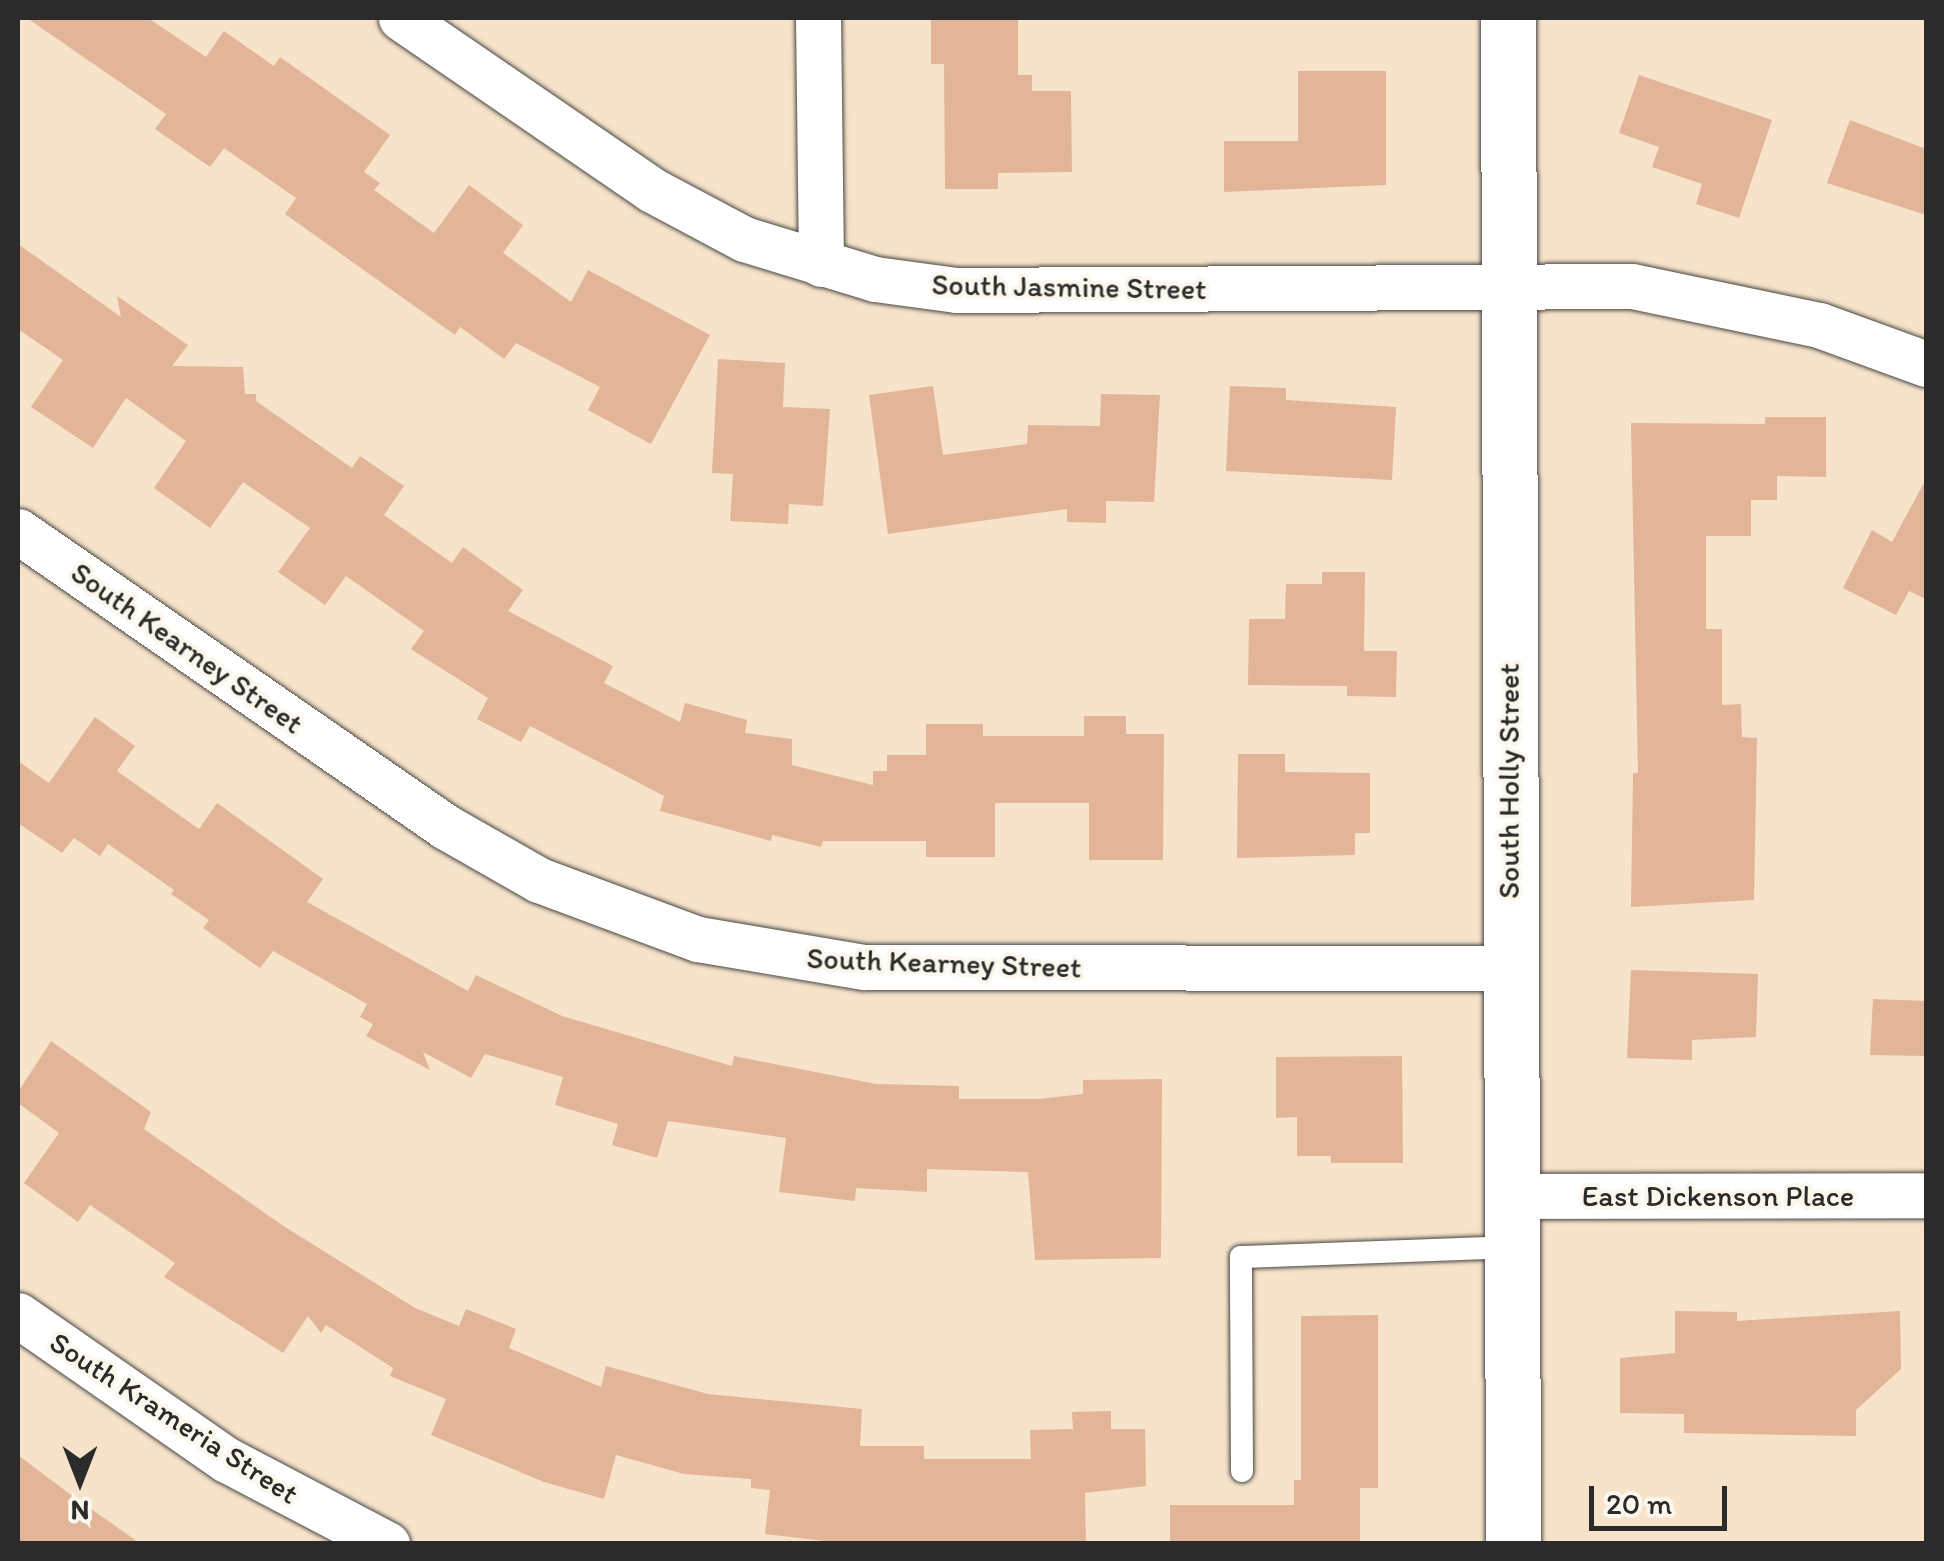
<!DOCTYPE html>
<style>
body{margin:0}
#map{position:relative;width:1944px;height:1561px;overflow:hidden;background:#f6e3ca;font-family:Itim,sans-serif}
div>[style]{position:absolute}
.building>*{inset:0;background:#e2b598}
.roads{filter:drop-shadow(0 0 2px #494743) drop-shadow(0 0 2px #494743)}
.service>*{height:22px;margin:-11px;padding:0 11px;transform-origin:11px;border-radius:11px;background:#fff}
.minor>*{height:45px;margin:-22.5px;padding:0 22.5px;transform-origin:22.5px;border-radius:22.5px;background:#fff}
.tertiary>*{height:55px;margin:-27.5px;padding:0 27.5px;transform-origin:27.5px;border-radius:27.5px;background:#fff}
span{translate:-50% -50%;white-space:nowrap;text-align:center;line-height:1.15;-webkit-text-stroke:8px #fbf7ec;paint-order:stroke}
.street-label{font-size:30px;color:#2b2b2b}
.frame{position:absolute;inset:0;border:20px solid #2b2b2b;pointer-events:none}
.north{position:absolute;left:30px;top:1431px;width:100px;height:100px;-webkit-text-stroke:8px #fbf7ec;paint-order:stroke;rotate:180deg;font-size:28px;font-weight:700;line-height:40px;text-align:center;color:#2b2b2b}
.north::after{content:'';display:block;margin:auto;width:35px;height:45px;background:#2b2b2b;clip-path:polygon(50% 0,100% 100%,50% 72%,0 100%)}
.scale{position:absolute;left:1589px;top:1486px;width:138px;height:45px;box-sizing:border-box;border:5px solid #2b2b2b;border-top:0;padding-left:12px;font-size:30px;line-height:35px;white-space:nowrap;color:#2b2b2b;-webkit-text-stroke:8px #fbf7ec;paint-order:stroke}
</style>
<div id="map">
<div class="building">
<i style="clip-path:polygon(27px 18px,148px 18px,206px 57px,224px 31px,274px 66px,280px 57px,390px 135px,364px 172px,380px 183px,374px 190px,434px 233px,469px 185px,523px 225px,503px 253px,571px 302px,588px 270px,710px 335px,651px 444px,588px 410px,600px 387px,516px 343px,504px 359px,460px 327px,455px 335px,285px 214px,296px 198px,224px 148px,210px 167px,155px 129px,166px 114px)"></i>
<i style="clip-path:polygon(931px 18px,1018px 18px,1018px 75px,1032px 75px,1032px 91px,1071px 91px,1072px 172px,998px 173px,998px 189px,945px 189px,944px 64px,931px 64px)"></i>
<i style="clip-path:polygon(1298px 71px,1386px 71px,1386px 185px,1224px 192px,1224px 141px,1298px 141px)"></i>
<i style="clip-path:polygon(1639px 75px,1772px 120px,1739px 218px,1696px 204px,1702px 184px,1652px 167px,1659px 147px,1619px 133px)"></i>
<i style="clip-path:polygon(1850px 120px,1926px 149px,1926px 215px,1827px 183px)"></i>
<i style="clip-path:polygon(18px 244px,121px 317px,117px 296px,188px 345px,172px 366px,243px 367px,245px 394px,256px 394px,256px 401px,352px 468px,360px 456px,404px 486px,384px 515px,452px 563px,463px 547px,523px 590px,508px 611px,613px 666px,604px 683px,680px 722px,685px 703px,747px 720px,745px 733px,792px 739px,792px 765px,873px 785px,873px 771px,887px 771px,887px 755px,926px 755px,926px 724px,983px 724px,983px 736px,1084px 736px,1084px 716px,1126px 716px,1126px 734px,1164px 734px,1163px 860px,1089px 860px,1089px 803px,995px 803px,995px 857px,926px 857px,926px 841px,823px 841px,821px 847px,772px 835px,771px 841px,660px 811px,664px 796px,530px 726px,521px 742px,477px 719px,488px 698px,411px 649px,424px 631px,346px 576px,325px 605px,278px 572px,310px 528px,243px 482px,210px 528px,154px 488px,186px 441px,126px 398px,93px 448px,31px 407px,63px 360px,18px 329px)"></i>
<i style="clip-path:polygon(718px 359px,785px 363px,783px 407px,830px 409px,823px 506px,789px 504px,788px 524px,730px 521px,733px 474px,712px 473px)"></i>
<i style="clip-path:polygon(933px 386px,943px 455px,1027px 444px,1028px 425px,1100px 426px,1101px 394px,1160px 395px,1154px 502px,1106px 501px,1106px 523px,1067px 522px,1067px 509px,888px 534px,869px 395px)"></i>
<i style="clip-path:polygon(1230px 386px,1286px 388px,1286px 400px,1396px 407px,1392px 480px,1226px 471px)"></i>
<i style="clip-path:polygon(1765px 417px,1826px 417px,1826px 477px,1777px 476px,1777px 500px,1751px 500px,1751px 536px,1706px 536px,1706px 629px,1722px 629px,1722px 705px,1741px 704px,1742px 737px,1757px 738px,1754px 900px,1631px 907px,1633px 773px,1638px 773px,1631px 423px,1765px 424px)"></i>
<i style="clip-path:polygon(1926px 479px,1926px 599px,1909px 591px,1896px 615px,1843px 588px,1872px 530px,1892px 542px)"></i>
<i style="clip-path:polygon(1322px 572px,1365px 572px,1364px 651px,1397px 651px,1396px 697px,1347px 696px,1347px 686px,1248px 685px,1249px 619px,1285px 619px,1286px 584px,1322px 584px)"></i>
<i style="clip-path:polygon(95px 717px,135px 746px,117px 771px,199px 829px,217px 803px,323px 879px,307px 902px,468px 991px,476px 975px,562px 1016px,732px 1066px,734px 1056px,876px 1084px,959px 1086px,959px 1099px,1038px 1099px,1083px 1094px,1083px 1080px,1162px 1079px,1161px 1258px,1035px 1260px,1028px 1172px,927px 1169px,927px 1192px,856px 1188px,855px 1201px,779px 1192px,786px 1138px,668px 1121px,657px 1158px,612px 1145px,618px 1124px,555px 1105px,563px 1077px,485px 1054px,471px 1078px,423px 1052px,430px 1070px,366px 1036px,373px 1024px,360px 1017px,367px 1004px,273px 951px,260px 968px,203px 928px,209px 920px,171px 894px,174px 890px,108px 844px,100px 856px,74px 838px,62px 853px,18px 823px,18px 761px,49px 783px)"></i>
<i style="clip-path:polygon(1238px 754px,1285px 754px,1285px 772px,1370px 773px,1370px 833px,1355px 833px,1355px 855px,1237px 858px)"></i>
<i style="clip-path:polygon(1631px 970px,1758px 974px,1756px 1037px,1692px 1040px,1692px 1060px,1627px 1058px)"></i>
<i style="clip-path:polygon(1873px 999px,1926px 1001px,1926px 1056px,1870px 1055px)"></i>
<i style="clip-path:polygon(51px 1041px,151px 1112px,144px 1129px,285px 1227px,415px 1308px,459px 1326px,466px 1309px,516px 1329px,509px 1348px,601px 1387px,606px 1366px,708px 1394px,862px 1409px,860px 1446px,924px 1446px,924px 1459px,1031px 1459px,1030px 1430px,1073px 1429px,1072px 1412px,1111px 1411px,1111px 1429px,1145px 1429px,1146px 1486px,1085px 1493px,1086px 1543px,851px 1544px,765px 1534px,770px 1490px,751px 1488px,751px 1479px,684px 1474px,616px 1455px,604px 1499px,544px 1482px,431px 1435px,446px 1399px,390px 1376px,393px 1368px,326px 1325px,321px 1333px,308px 1316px,283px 1353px,164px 1277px,175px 1263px,90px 1205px,78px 1222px,24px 1183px,59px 1133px,18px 1103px,18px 1092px)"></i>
<i style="clip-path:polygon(1402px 1056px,1403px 1163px,1331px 1163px,1331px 1156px,1297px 1156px,1297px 1117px,1276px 1118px,1276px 1057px)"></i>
<i style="clip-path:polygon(1675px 1311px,1737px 1312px,1737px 1321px,1900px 1311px,1901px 1369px,1856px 1410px,1856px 1436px,1684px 1433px,1684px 1414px,1620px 1413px,1620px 1358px,1675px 1353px)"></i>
<i style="clip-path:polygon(1378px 1315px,1378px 1488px,1360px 1488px,1360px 1544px,1170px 1544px,1170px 1505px,1294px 1505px,1294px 1480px,1301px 1480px,1301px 1316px)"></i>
<i style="clip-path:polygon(18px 1455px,67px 1492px,141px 1544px,18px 1544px)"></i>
</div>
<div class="roads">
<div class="service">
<i style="left:1242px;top:1471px;width:214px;rotate:-90.3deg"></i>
<i style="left:1241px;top:1257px;width:269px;rotate:-2.1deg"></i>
</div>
<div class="minor">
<i style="left:401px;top:18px;width:304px;rotate:34.4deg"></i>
<i style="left:652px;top:190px;width:104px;rotate:28deg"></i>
<i style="left:744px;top:239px;width:137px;rotate:17deg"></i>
<i style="left:875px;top:279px;width:82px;rotate:7.7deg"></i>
<i style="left:956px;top:290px;width:676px;rotate:-0.34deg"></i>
<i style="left:1632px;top:286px;width:191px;rotate:11.8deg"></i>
<i style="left:1819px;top:325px;width:114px;rotate:20deg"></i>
<i style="left:818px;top:18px;width:246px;rotate:89.3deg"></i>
<i style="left:18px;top:531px;width:520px;rotate:34.67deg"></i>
<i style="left:446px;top:827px;width:107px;rotate:29.7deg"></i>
<i style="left:539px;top:880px;width:170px;rotate:20.4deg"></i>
<i style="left:698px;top:939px;width:168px;rotate:9.6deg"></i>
<i style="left:864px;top:967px;width:645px;rotate:0.09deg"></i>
<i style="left:1510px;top:1196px;width:416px;rotate:-0.1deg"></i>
<i style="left:18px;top:1315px;width:254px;rotate:34.8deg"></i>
<i style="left:227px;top:1460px;width:181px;rotate:27.7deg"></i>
</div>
<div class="tertiary">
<i style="left:1508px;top:18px;width:1526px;rotate:89.81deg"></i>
</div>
</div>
<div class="street-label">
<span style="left:1069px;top:287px;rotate:1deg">South Jasmine Street</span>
<span style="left:187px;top:648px;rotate:35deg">South Kearney Street</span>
<span style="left:1509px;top:781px;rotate:-90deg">South Holly Street</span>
<span style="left:944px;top:963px;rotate:2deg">South Kearney Street</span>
<span style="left:1718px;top:1196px">East Dickenson Place</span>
<span style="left:174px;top:1418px;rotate:33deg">South Krameria Street</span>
</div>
<div class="frame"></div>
<div class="north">N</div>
<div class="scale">20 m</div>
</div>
